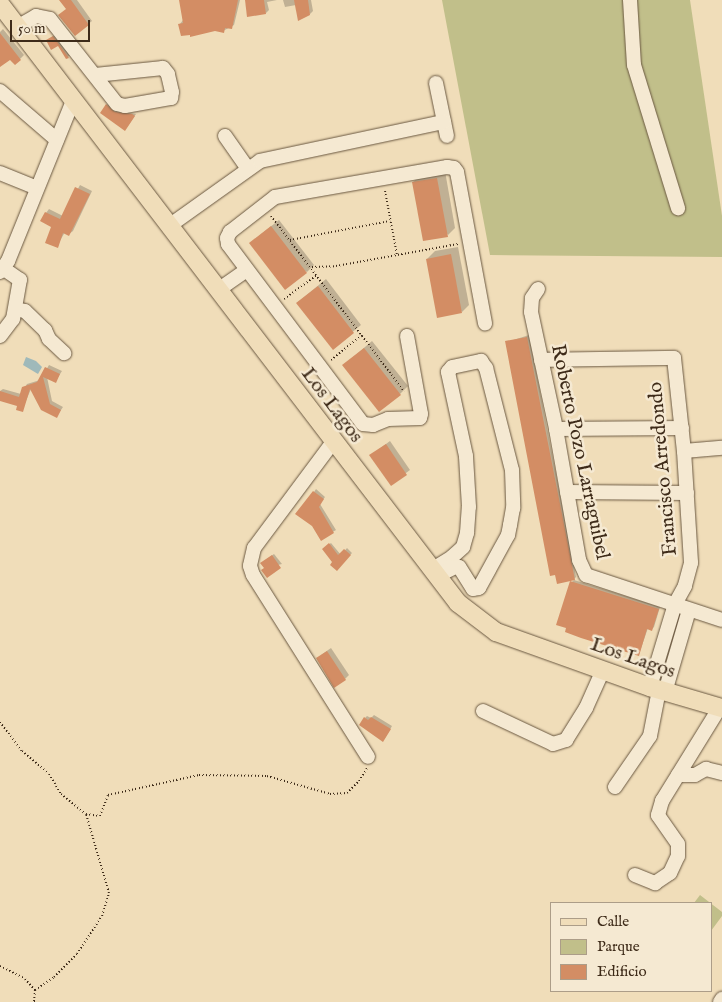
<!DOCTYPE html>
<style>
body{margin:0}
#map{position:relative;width:722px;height:1002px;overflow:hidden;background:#f0ddb9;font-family:"IM FELL English",serif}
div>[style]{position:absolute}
.green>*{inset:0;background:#c1bf8a}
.water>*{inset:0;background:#9fb9ba}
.shadow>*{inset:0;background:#0003}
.building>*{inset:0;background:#d38d64}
.path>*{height:2px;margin-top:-1px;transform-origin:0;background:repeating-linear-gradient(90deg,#3e2b19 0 1px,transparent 0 3.5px)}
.roads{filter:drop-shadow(0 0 1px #6a5841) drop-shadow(0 0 1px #6a5841)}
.minor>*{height:14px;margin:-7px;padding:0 7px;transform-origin:7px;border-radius:7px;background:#f5e9d2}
.major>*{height:18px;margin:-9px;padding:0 9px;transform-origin:9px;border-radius:9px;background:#f0ddb9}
span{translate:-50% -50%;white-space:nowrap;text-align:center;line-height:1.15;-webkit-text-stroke:5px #f5e9d2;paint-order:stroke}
.street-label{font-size:20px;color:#3e2b19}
.legend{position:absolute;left:550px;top:902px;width:162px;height:90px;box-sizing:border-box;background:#f5e9d2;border:1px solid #ac9d88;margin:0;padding:6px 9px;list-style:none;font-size:15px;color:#3e2b19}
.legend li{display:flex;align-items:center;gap:10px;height:25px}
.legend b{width:25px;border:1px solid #ac9d88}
.scale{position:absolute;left:10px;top:20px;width:80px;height:22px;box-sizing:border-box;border:2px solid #3e2b19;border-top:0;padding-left:6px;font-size:15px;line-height:18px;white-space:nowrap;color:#3e2b19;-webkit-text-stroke:4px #f5e9d2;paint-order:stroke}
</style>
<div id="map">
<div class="green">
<i style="clip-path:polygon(442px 0,690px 0,722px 216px,722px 257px,490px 255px)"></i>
<i style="clip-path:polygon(700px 895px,722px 912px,722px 916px,711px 931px,711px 903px,694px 903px)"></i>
</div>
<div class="water">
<i style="clip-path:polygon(26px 357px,36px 361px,42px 367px,38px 374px,23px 365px)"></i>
</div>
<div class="shadow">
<i style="clip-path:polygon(61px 0,77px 0,92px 21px,88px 24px)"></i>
<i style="clip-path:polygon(180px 0,240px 0,234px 25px,223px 31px,180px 24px,183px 20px)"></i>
<i style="clip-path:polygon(246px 0,277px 0,267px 2px,269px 10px,266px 13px)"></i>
<i style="clip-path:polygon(283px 0,311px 0,313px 11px,310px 14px,296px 5px,285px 7px)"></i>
<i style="clip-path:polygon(3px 29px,24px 55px,15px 64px,10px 58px,0 66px,0 32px)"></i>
<i style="clip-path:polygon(55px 35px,71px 54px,67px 58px,58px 44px,49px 39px)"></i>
<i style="clip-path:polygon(109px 103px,117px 111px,136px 114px,127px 127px,107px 105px)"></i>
<i style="clip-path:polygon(445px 171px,455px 228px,448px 235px,413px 182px,421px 175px)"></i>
<i style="clip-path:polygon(80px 185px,92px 191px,73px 231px,69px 234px,65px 232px,57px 246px,53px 226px,46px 213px,49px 209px,63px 216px)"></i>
<i style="clip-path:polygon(279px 220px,314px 265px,307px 272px,250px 243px)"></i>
<i style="clip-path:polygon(458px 247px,469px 305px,462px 312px,427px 259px,435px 251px)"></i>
<i style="clip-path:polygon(326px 279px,361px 325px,333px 348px,297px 303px)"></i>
<i style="clip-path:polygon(529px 335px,576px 577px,574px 579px,507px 342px)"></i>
<i style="clip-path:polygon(372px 341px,408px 386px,400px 394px,344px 365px)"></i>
<i style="clip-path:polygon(49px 365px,62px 371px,55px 382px,47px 377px,52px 401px,63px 407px,57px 416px,31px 389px,22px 410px,18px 405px,0 400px,0 391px,3px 389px,21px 394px,27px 384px,40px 380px)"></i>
<i style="clip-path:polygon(390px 441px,410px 470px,391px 484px,371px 455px)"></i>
<i style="clip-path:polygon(316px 489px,325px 497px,320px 504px,336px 530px,321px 539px,314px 492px)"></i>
<i style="clip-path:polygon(331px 543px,341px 555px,347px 548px,352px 553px,337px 569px,334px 562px,323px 549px)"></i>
<i style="clip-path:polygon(274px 554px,282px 564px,265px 568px,264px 561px)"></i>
<i style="clip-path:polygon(574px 580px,660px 607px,654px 627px,652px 629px,648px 628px,639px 654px,572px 582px)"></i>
<i style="clip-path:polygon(331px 648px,349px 675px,345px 679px,321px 655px)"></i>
<i style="clip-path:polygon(374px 715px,392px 726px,385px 738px,365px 718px,367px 716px,371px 718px)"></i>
</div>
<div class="building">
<i style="clip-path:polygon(59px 0,71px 0,89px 25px,75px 36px,58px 15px,66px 9px)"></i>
<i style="clip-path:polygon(179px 0,238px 0,232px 29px,225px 28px,224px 33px,215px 31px,190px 37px,190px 35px,181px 36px,178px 24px,183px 23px)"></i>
<i style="clip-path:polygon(245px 0,264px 0,266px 14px,247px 17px)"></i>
<i style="clip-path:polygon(294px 0,308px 0,310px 15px,298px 21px)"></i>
<i style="clip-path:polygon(0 33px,21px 60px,15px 65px,10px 60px,0 67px)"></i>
<i style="clip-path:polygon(53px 36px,69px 58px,66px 59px,58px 46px,51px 50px,46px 40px)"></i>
<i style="clip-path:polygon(106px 104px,115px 112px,132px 114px,135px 116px,125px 131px,100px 113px)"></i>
<i style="clip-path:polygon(437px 178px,448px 237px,423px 241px,412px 182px)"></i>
<i style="clip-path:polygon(75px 187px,90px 194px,69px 236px,63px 233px,58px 248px,45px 243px,51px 227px,40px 221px,45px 212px,60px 219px)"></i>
<i style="clip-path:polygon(271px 226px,307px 273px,285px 290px,249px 243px)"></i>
<i style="clip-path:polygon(451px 254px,462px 313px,437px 318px,426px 259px)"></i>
<i style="clip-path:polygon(318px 286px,354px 333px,333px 350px,296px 303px)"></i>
<i style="clip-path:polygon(527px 337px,575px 580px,557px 584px,555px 575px,550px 576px,505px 341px)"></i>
<i style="clip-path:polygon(364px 348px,401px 395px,379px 412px,342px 365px)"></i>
<i style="clip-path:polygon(45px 367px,60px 374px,56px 383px,43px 377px,50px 404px,61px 410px,57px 418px,41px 410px,30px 389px,23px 412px,16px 410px,17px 406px,0 401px,0 391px,19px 397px,22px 387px,37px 382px)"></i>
<i style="clip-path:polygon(386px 444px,407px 475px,391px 486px,369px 455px)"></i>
<i style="clip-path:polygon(313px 491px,324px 499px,319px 507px,334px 533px,321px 541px,312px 526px,295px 514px)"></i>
<i style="clip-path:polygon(329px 543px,338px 555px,344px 549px,351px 555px,337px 571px,330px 565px,332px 562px,322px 549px)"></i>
<i style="clip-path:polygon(272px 555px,281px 568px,267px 578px,261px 570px,264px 568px,260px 563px)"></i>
<i style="clip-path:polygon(570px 581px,659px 609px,652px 631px,647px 629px,639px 656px,581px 638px,565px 632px,566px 628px,556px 625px)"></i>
<i style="clip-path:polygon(327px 651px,346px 680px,334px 688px,316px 658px)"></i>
<i style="clip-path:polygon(364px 717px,368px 720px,371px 717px,391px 729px,383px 742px,359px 725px)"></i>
</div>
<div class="path">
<i style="left:385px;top:191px;width:65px;rotate:79.4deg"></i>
<i style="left:271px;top:216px;width:220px;rotate:52.8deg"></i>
<i style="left:290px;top:240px;width:102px;rotate:-10.8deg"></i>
<i style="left:312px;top:267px;width:24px;rotate:-2deg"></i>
<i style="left:336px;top:266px;width:124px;rotate:-10.2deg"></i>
<i style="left:284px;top:299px;width:41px;rotate:-36deg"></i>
<i style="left:331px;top:360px;width:40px;rotate:-39deg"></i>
<i style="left:0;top:722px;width:36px;rotate:53deg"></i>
<i style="left:22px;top:751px;width:35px;rotate:40deg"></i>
<i style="left:49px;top:774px;width:23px;rotate:59deg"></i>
<i style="left:61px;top:794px;width:32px;rotate:39deg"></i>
<i style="left:86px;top:814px;width:14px;rotate:8deg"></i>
<i style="left:100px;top:816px;width:22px;rotate:-69deg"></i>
<i style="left:108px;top:795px;width:93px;rotate:-12.4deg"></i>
<i style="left:199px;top:775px;width:68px;rotate:0.8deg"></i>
<i style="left:267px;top:776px;width:66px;rotate:15.9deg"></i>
<i style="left:330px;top:794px;width:17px;rotate:-3deg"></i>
<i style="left:347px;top:793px;width:17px;rotate:-45deg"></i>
<i style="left:359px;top:781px;width:15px;rotate:-58deg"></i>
<i style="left:0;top:966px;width:28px;rotate:27deg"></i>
<i style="left:25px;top:979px;width:15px;rotate:48deg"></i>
<i style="left:35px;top:990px;width:12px;rotate:95deg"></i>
<i style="left:35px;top:990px;width:23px;rotate:-34deg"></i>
<i style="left:54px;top:977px;width:33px;rotate:-45deg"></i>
<i style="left:77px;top:954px;width:45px;rotate:-56.7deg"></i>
<i style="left:102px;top:916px;width:24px;rotate:-73deg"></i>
<i style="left:109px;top:893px;width:82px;rotate:-106.2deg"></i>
</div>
<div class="roads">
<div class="minor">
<i style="left:630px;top:0;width:65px;rotate:86.5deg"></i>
<i style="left:634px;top:65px;width:150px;rotate:72.9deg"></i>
<i style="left:17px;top:27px;width:22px;rotate:-30deg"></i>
<i style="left:36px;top:16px;width:14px;rotate:12deg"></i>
<i style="left:50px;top:19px;width:108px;rotate:51.8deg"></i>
<i style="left:117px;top:104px;width:8px;rotate:14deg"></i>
<i style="left:125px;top:106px;width:47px;rotate:-9.9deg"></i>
<i style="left:171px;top:98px;width:6px;rotate:-81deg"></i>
<i style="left:172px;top:92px;width:18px;rotate:-103deg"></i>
<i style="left:168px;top:74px;width:8px;rotate:-130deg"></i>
<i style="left:163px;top:68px;width:68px;rotate:174.1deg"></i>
<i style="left:436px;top:83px;width:54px;rotate:78.3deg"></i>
<i style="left:0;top:91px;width:75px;rotate:40.7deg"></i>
<i style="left:225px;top:136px;width:39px;rotate:55deg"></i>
<i style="left:0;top:173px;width:40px;rotate:22deg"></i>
<i style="left:169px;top:226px;width:112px;rotate:-35.5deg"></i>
<i style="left:260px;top:161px;width:188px;rotate:-12deg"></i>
<i style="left:0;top:272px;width:14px;rotate:-54deg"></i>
<i style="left:8px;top:261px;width:173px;rotate:-67.9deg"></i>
<i style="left:538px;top:289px;width:11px;rotate:124deg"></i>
<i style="left:532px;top:298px;width:14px;rotate:94deg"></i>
<i style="left:531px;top:312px;width:120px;rotate:77.9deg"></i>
<i style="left:556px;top:429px;width:133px;rotate:80deg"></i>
<i style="left:579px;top:560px;width:17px;rotate:65deg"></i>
<i style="left:586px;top:575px;width:143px;rotate:18.3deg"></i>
<i style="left:218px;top:290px;width:35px;rotate:-35deg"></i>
<i style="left:16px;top:309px;width:9px;rotate:13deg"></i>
<i style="left:25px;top:311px;width:28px;rotate:44deg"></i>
<i style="left:45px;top:330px;width:10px;rotate:66deg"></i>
<i style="left:49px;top:339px;width:21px;rotate:43deg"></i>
<i style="left:0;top:336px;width:21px;rotate:-53deg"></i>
<i style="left:13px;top:319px;width:40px;rotate:-80deg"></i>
<i style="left:20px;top:280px;width:21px;rotate:-145deg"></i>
<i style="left:407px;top:336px;width:79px;rotate:79.8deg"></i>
<i style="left:421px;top:414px;width:4px;rotate:104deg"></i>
<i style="left:420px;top:418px;width:32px;rotate:178deg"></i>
<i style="left:388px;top:419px;width:16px;rotate:158deg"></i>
<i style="left:373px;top:425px;width:10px;rotate:-174deg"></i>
<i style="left:363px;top:424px;width:225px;rotate:-126.9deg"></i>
<i style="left:228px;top:244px;width:6px;rotate:-99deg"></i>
<i style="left:227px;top:238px;width:7px;rotate:-63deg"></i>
<i style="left:230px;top:232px;width:57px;rotate:-37.9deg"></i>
<i style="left:275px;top:197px;width:175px;rotate:-9.9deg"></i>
<i style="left:447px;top:167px;width:7px;rotate:8deg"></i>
<i style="left:454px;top:168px;width:5px;rotate:53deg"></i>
<i style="left:457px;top:172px;width:154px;rotate:79.5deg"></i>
<i style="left:541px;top:360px;width:133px;rotate:-0.9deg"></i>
<i style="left:674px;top:358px;width:94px;rotate:83.9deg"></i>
<i style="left:684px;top:451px;width:112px;rotate:86.4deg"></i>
<i style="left:691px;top:563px;width:24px;rotate:105deg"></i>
<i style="left:685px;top:586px;width:21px;rotate:119deg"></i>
<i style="left:675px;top:604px;width:87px;rotate:106.8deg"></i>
<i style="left:556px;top:429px;width:126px;rotate:-0.5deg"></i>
<i style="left:333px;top:442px;width:132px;rotate:126.7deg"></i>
<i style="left:254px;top:548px;width:18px;rotate:103deg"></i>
<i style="left:250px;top:566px;width:9px;rotate:72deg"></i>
<i style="left:253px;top:575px;width:215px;rotate:57.7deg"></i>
<i style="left:684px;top:451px;width:38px;rotate:-5deg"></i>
<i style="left:567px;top:492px;width:120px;rotate:0.5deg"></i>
<i style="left:433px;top:569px;width:22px;rotate:-32deg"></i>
<i style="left:452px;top:557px;width:15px;rotate:-42deg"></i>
<i style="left:463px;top:547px;width:15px;rotate:-74deg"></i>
<i style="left:467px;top:533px;width:26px;rotate:-86deg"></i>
<i style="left:469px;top:507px;width:51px;rotate:-93.4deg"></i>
<i style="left:466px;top:456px;width:86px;rotate:-102.1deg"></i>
<i style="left:448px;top:372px;width:6px;rotate:-51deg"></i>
<i style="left:452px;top:367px;width:30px;rotate:-12deg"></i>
<i style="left:481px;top:361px;width:9px;rotate:54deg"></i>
<i style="left:486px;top:368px;width:105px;rotate:75.7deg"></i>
<i style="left:512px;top:470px;width:38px;rotate:88deg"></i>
<i style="left:513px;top:508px;width:17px;rotate:100deg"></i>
<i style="left:510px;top:525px;width:10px;rotate:101deg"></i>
<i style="left:508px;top:535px;width:60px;rotate:118.7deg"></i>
<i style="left:479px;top:588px;width:6px;rotate:171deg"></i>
<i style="left:473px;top:589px;width:26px;rotate:-122deg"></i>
<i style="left:459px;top:567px;width:4px;rotate:180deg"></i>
<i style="left:455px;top:567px;width:20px;rotate:153deg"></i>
<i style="left:665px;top:692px;width:85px;rotate:-73.7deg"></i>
<i style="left:483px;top:711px;width:77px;rotate:25.2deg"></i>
<i style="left:553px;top:744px;width:14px;rotate:-17deg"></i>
<i style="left:566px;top:740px;width:38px;rotate:-58deg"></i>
<i style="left:586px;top:708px;width:42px;rotate:-65.9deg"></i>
<i style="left:678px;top:775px;width:17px"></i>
<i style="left:695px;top:775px;width:13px;rotate:-29deg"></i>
<i style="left:706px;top:769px;width:16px;rotate:14deg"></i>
<i style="left:615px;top:787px;width:62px;rotate:-55.5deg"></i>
<i style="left:650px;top:736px;width:47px;rotate:-78.9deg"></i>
<i style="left:635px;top:875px;width:22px;rotate:22deg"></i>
<i style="left:655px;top:883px;width:18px;rotate:-34deg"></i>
<i style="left:670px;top:873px;width:19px;rotate:-65deg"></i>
<i style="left:678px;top:856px;width:12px;rotate:-90deg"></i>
<i style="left:678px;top:844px;width:35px;rotate:-125deg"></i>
<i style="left:658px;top:815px;width:15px;rotate:-74deg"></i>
<i style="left:662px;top:801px;width:110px;rotate:-58.3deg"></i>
<i style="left:720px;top:1002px;width:4px;rotate:-56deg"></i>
</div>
<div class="major">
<i style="left:0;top:4px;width:754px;rotate:52.6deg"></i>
<i style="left:458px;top:603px;width:48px;rotate:37.3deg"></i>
<i style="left:496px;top:632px;width:164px;rotate:19.7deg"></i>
<i style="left:650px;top:687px;width:75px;rotate:16.3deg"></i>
</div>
</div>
<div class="street-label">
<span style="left:332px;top:405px;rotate:53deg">Los Lagos</span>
<span style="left:580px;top:452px;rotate:78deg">Roberto Pozo Larraguibel</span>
<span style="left:663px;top:469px;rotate:-95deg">Francisco Arredondo</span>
<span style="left:633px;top:658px;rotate:19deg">Los Lagos</span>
</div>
<ul class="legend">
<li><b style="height:6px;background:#f0ddb9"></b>Calle</li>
<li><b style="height:14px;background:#c1bf8a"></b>Parque</li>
<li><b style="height:14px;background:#d38d64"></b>Edificio</li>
</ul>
<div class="scale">50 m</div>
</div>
